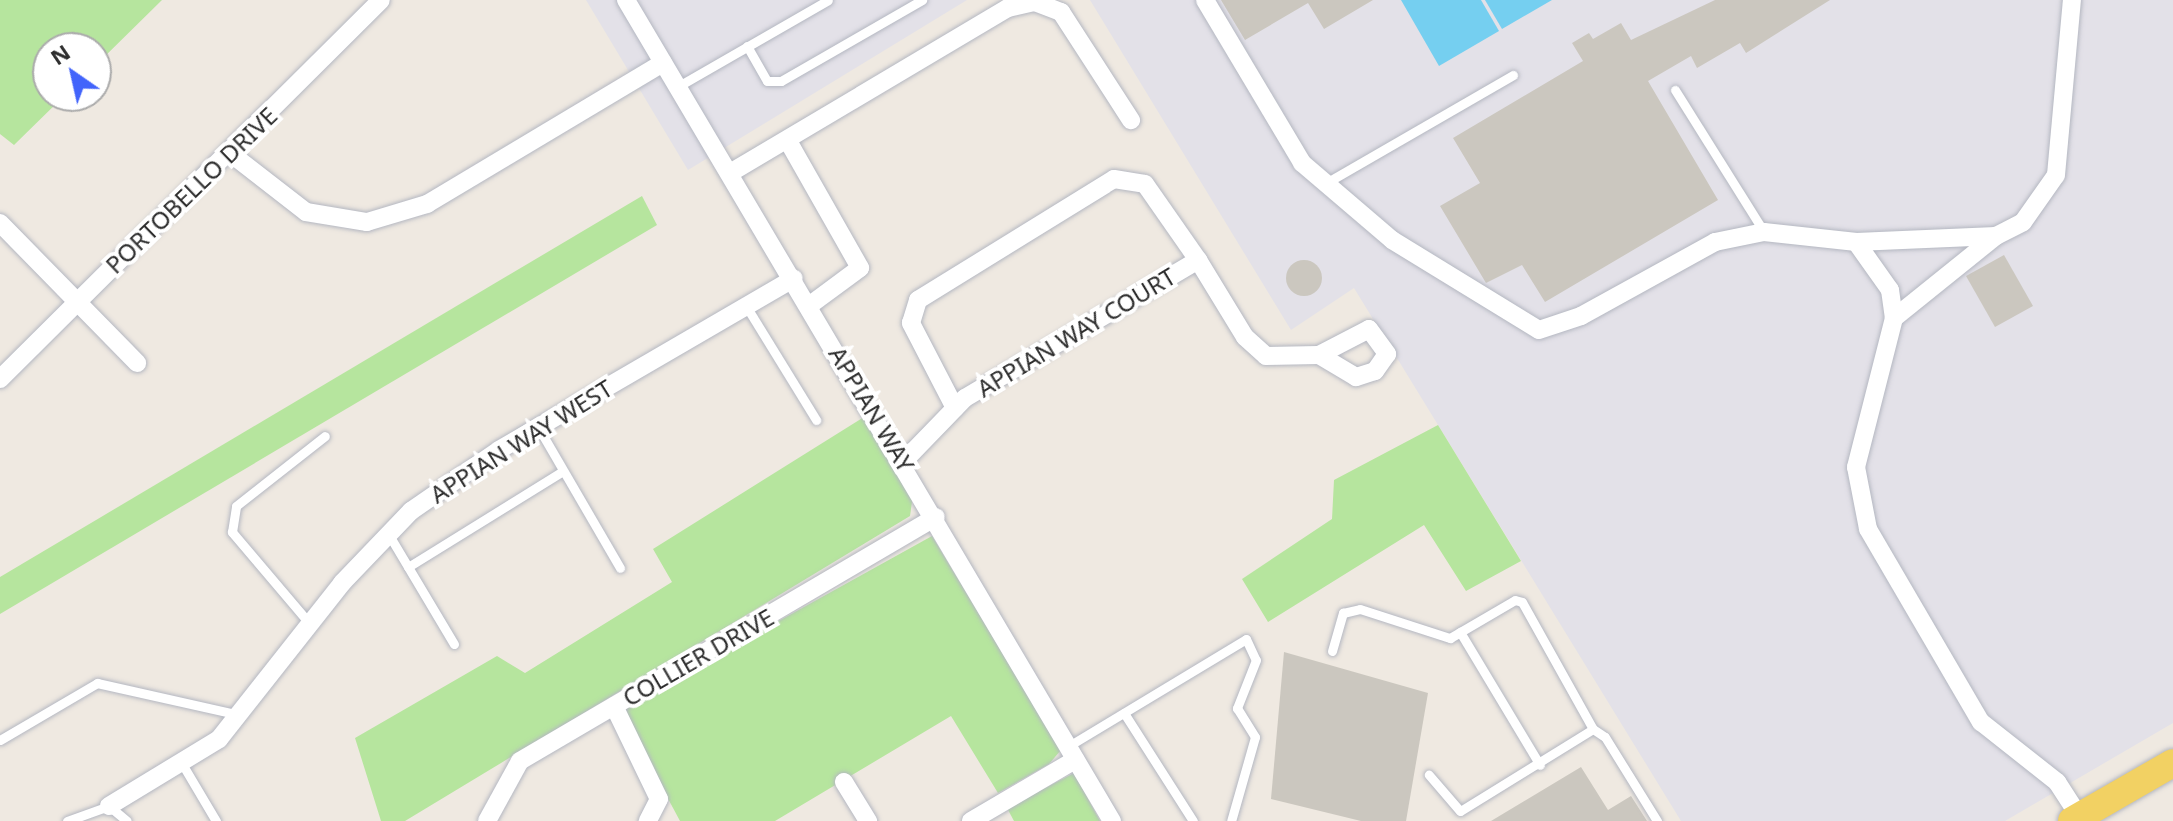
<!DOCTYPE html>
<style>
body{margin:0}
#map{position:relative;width:2173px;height:821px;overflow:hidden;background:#efe9e1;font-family:"Noto Sans",sans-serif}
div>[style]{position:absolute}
.industrial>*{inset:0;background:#e3e1e8}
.green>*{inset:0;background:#b6e59e}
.water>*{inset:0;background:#75cff0}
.building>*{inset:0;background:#cbc7bf}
.round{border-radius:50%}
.roads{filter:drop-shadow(0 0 2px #b4b7c1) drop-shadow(0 0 2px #b4b7c1)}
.lane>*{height:9px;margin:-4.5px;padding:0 4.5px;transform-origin:4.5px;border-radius:4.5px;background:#fff}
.street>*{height:18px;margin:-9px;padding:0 9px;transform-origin:9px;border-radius:9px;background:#fff}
.primary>*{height:28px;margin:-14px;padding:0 14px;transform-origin:14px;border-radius:14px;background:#f2d163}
span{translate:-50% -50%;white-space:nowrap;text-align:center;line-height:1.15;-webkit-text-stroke:8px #fff;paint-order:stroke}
.street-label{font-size:24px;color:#2e2e2e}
.north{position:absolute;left:32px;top:32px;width:80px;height:80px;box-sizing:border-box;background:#fff;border:2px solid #ababab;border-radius:50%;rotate:326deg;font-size:22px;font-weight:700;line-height:32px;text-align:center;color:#2e2e2e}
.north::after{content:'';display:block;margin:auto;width:28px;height:36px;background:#4264fb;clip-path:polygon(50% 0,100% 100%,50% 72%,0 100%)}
</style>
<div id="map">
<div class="industrial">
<i style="clip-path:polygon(586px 0,967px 0,688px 170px)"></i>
<i style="clip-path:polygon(1090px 0,2173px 0,2173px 723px,2005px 821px,1681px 821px,1354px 288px,1291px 330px)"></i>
</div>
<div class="green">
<i style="clip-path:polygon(0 0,162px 0,96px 65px,96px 48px,48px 48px,48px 96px,64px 96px,14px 145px,0 134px)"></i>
<i style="clip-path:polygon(642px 196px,657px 225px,0 614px,0 577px)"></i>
<i style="clip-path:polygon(864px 417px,913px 495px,910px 516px,405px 821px,381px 821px,355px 738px,497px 656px,525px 673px,672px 582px,653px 549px)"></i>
<i style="clip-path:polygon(1438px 425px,1521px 561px,1466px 591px,1424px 525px,1268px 622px,1242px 579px,1332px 519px,1334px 480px)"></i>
<i style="clip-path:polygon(932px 536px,1061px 750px,1049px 764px,998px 793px,951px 716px,775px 821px,680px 821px,620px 709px)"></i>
<i style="clip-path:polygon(1074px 773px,1100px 821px,1014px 821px,1007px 808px)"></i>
</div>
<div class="water">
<i style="clip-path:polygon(1401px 0,1481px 0,1499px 31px,1439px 66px)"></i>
<i style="clip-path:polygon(1485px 0,1552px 0,1502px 29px)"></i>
</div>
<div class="building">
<i style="clip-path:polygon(1221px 0,1373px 0,1324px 29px,1308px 3px,1245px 40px)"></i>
<i style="clip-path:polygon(1715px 0,1830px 0,1746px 53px,1740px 43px,1697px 68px,1691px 56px,1648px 81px,1718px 200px,1545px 302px,1522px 265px,1486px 283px,1440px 206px,1480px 183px,1453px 138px,1583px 61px,1572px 43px,1589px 33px,1593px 39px,1621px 23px,1631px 40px)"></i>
<i style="clip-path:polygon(2004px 255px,2033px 306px,1995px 327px,1966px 276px)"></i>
<i class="round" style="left:1286px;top:260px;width:36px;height:36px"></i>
<i style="clip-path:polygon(1284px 652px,1428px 693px,1406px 821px,1361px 821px,1271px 799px)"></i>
<i style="clip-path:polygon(1581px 767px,1608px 810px,1631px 796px,1647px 821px,1491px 821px)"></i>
</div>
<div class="roads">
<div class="lane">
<i style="left:747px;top:46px;width:40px;rotate:60.3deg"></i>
<i style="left:767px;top:81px;width:14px"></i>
<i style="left:781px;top:81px;width:163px;rotate:-29.9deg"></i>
<i style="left:677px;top:87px;width:174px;rotate:-29.9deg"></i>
<i style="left:1675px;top:90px;width:168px;rotate:57.9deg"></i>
<i style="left:1326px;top:183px;width:216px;rotate:-30deg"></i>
<i style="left:746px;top:306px;width:134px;rotate:58.4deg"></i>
<i style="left:538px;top:427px;width:163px;rotate:59.8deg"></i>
<i style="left:389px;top:535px;width:127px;rotate:59.2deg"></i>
<i style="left:408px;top:567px;width:182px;rotate:-31.8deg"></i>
<i style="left:310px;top:624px;width:121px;rotate:-130.3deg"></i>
<i style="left:232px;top:532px;width:26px;rotate:-81deg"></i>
<i style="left:236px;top:506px;width:113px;rotate:-38.2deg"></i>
<i style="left:1460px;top:632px;width:155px;rotate:59deg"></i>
<i style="left:1332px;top:651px;width:40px;rotate:-74deg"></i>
<i style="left:1343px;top:613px;width:17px;rotate:-13deg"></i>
<i style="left:1360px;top:609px;width:95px;rotate:17.9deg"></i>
<i style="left:1450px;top:638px;width:75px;rotate:-30.3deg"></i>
<i style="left:1515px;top:600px;width:7px;rotate:16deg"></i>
<i style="left:1522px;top:602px;width:145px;rotate:60.8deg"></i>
<i style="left:1593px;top:729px;width:156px;rotate:148.3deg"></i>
<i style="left:1460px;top:811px;width:48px;rotate:-130.7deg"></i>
<i style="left:1124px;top:713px;width:128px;rotate:57.4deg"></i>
<i style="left:1593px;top:729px;width:14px;rotate:34deg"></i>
<i style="left:1605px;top:737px;width:99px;rotate:58.2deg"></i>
<i style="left:0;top:740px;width:113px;rotate:-30.4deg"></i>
<i style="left:97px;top:683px;width:147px;rotate:12.6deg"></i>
<i style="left:1067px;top:747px;width:209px;rotate:-31.1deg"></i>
<i style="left:1246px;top:639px;width:23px;rotate:65deg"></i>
<i style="left:1256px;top:660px;width:52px;rotate:111.6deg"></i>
<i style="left:1237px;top:708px;width:34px;rotate:58deg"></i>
<i style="left:1255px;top:737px;width:87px;rotate:105.9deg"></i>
<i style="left:181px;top:762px;width:69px;rotate:59.3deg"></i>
<i style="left:67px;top:821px;width:45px;rotate:-19.7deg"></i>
<i style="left:109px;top:806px;width:23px;rotate:40deg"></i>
</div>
<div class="street">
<i style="left:626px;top:0;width:954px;rotate:59.38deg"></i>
<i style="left:1205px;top:0;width:190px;rotate:59.2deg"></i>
<i style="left:1302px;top:163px;width:118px;rotate:40.5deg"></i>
<i style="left:1392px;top:240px;width:172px;rotate:31.5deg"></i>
<i style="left:1539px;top:330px;width:44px;rotate:-18.4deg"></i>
<i style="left:1581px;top:316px;width:153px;rotate:-28.9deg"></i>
<i style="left:1715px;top:242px;width:50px;rotate:-11.5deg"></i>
<i style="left:1764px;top:232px;width:93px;rotate:6.2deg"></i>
<i style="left:1856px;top:242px;width:140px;rotate:-2.5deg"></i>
<i style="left:1996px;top:236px;width:30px;rotate:-27deg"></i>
<i style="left:2023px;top:222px;width:57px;rotate:-54.9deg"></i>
<i style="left:2056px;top:175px;width:176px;rotate:-84.8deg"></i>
<i style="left:788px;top:141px;width:146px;rotate:60.4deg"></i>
<i style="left:860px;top:268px;width:62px;rotate:143.5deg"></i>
<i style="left:230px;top:153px;width:96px;rotate:37.8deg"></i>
<i style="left:306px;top:212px;width:62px;rotate:9.3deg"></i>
<i style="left:367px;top:222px;width:63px;rotate:-16.7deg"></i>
<i style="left:427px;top:204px;width:275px;rotate:-30.9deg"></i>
<i style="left:730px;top:173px;width:323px;rotate:-30.7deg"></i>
<i style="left:1008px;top:8px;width:28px;rotate:-13deg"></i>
<i style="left:1035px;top:2px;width:28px;rotate:21deg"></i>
<i style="left:1061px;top:12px;width:129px;rotate:57.1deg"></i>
<i style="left:0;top:223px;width:196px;rotate:45.6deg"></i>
<i style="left:1856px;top:242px;width:59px;rotate:54.7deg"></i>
<i style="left:1890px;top:290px;width:28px;rotate:82deg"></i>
<i style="left:1894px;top:318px;width:154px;rotate:104.3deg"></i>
<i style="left:1856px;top:467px;width:63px;rotate:79deg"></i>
<i style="left:1868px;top:529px;width:224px;rotate:59.7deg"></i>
<i style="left:1981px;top:722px;width:97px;rotate:38.3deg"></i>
<i style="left:2057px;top:782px;width:40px;rotate:57.1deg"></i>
<i style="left:1894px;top:318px;width:131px;rotate:-38.8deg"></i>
<i style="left:0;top:379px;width:537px;rotate:-44.85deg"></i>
<i style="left:955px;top:408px;width:96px;rotate:-117.4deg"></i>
<i style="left:911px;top:323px;width:24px;rotate:-73deg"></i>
<i style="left:918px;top:300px;width:230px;rotate:-31.7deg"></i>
<i style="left:1114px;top:179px;width:31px;rotate:9deg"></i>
<i style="left:1145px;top:184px;width:93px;rotate:55.1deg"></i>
<i style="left:903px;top:462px;width:89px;rotate:-45.9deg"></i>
<i style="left:965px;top:398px;width:271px;rotate:-30.6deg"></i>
<i style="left:1198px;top:260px;width:90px;rotate:58.6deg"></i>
<i style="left:1245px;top:337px;width:28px;rotate:42deg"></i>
<i style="left:1266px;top:356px;width:53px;rotate:-1.1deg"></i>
<i style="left:1319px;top:355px;width:56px;rotate:-27.5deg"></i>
<i style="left:1369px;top:329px;width:31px;rotate:54deg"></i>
<i style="left:1387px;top:354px;width:21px;rotate:125deg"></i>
<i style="left:1375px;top:371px;width:20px;rotate:162deg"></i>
<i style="left:1356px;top:377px;width:43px;rotate:-149.3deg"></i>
<i style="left:614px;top:706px;width:103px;rotate:64.2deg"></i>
<i style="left:659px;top:799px;width:25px;rotate:117deg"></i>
<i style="left:844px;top:782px;width:46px;rotate:58.4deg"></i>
<i style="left:109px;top:806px;width:129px;rotate:-31.3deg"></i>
<i style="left:219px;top:739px;width:199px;rotate:-51.7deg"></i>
<i style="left:342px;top:583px;width:100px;rotate:-46.2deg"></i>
<i style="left:411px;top:511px;width:107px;rotate:-34.7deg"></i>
<i style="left:499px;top:450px;width:341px;rotate:-30.2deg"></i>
<i style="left:487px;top:821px;width:68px;rotate:-61.2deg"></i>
<i style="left:520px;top:761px;width:482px;rotate:-30.4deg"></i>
<i style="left:971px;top:821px;width:121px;rotate:-30.4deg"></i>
</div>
<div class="primary">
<i style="left:2072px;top:821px;width:116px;rotate:-29.9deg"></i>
</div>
</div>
<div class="street-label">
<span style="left:191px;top:190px;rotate:-44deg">PORTOBELLO DRIVE</span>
<span style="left:1076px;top:332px;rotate:-31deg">APPIAN WAY COURT</span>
<span style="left:872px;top:409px;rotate:59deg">APPIAN WAY</span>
<span style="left:521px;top:441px;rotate:-32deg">APPIAN WAY WEST</span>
<span style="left:698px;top:657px;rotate:-30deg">COLLIER DRIVE</span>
</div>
<div class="north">N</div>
</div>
